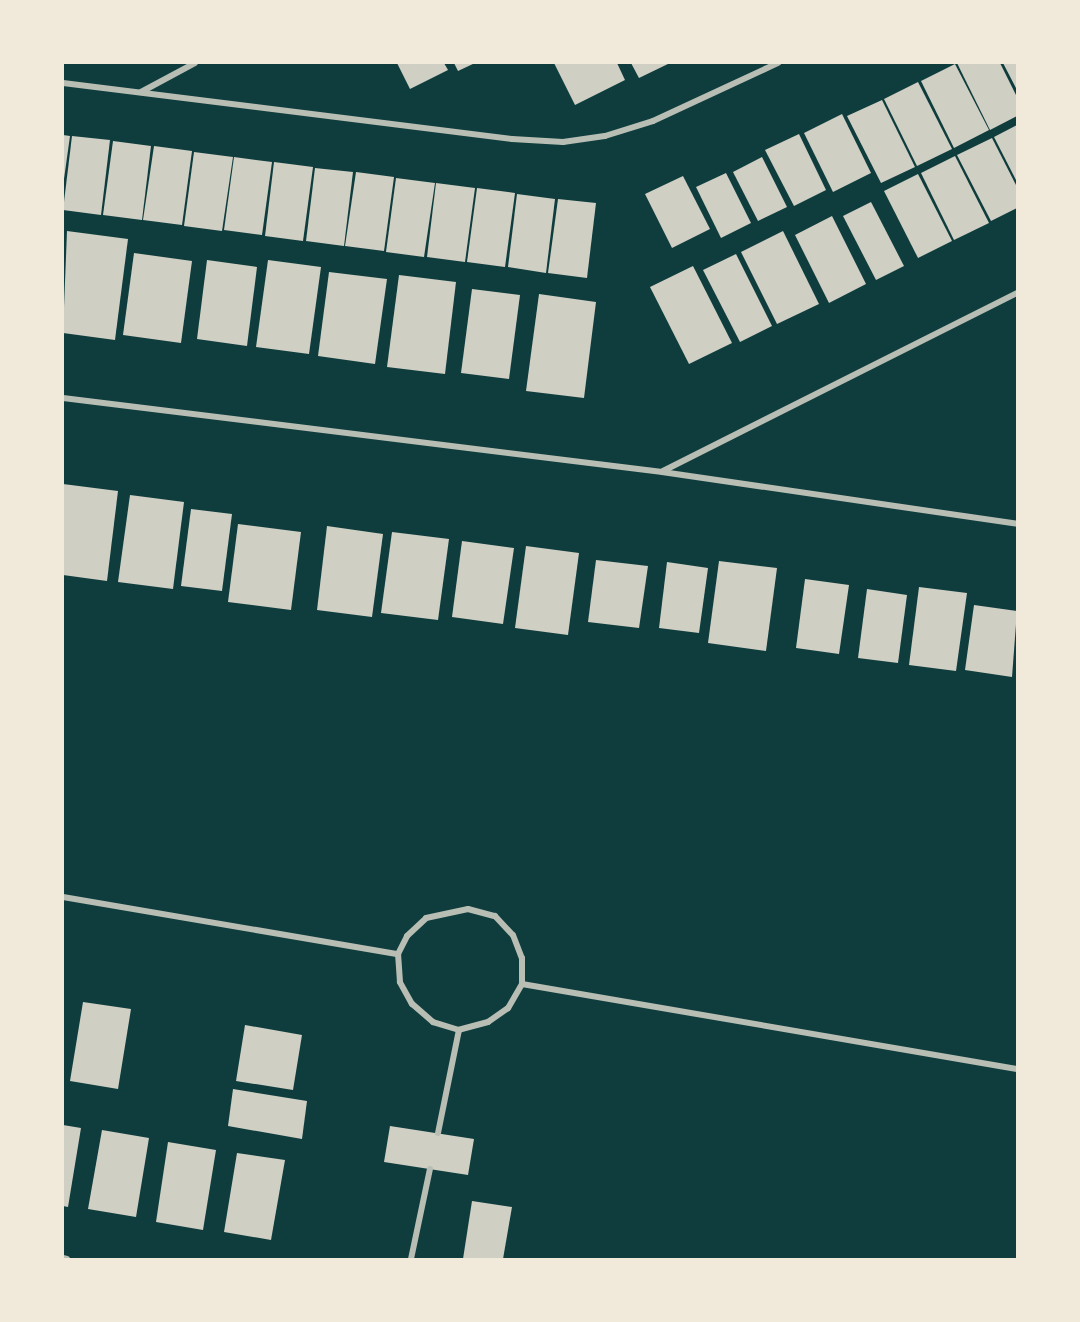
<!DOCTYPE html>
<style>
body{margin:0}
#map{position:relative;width:1080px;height:1322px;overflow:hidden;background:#0f3d3e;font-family:"DejaVu Sans",sans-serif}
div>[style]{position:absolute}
.building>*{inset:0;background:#cfcfc3}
.minor>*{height:6px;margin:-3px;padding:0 3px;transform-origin:3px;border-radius:3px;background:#b8beb3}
span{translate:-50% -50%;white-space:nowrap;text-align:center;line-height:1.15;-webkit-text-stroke:5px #f1e9da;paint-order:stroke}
.frame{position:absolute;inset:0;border:64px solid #f1e9da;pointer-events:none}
</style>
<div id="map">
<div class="building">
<i style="clip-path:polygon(397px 63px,444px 63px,448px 70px,410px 89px)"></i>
<i style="clip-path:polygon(454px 63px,475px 63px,458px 71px)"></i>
<i style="clip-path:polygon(554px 63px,617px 63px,625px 80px,575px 105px)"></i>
<i style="clip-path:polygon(631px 63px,670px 63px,639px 78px)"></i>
<i style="clip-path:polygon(957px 63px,1000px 63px,1017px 97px,1017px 116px,990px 130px)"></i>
<i style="clip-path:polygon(1003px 63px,1017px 63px,1017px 90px)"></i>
<i style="clip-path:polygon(955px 64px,989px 130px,954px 148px,921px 81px)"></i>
<i style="clip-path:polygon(918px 82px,952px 149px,917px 166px,884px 99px)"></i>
<i style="clip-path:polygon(882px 100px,915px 167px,881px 183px,847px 116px)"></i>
<i style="clip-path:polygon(842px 114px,871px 173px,833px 192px,804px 133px)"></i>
<i style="clip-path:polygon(1017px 125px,1017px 182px,994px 137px)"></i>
<i style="clip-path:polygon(799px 134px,826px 190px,794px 206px,765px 150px)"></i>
<i style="clip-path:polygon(63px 135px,70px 136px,64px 179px,63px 179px)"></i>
<i style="clip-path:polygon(72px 136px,110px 140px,101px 215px,63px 210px)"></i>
<i style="clip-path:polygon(992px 138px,1017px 187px,1017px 208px,991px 221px,957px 155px)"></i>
<i style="clip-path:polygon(113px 141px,151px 146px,142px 220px,103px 215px)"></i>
<i style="clip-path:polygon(154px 146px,192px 151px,182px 225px,143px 220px)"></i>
<i style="clip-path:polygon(194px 152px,233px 157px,222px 231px,184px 226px)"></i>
<i style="clip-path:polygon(955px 156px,989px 223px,954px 240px,921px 173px)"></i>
<i style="clip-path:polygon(234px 157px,272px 162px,262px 235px,224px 230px)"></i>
<i style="clip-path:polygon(762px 157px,787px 207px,758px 221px,733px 172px)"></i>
<i style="clip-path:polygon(274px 162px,313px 167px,303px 241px,265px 236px)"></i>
<i style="clip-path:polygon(315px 168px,353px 172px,344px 246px,306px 241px)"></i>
<i style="clip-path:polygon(356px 172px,394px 177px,384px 251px,345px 246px)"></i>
<i style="clip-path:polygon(726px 173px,751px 223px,721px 238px,696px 187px)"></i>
<i style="clip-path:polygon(918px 174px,952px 241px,918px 258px,884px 191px)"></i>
<i style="clip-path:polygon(683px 176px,710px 229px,672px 248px,645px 194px)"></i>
<i style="clip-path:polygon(396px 178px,435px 183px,424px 257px,386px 252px)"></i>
<i style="clip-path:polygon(436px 183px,475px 188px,465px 262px,427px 257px)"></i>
<i style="clip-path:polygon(477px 188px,515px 193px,505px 267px,467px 262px)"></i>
<i style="clip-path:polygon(517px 194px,555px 199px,546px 273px,508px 267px)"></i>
<i style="clip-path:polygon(558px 199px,596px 203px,587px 278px,548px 273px)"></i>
<i style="clip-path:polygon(871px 202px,904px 266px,876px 280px,843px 216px)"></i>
<i style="clip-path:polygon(832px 216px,866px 284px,829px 303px,795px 235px)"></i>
<i style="clip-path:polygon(67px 231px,128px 239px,115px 340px,63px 333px)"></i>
<i style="clip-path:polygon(783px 231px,819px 304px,777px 324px,741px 252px)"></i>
<i style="clip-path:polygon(134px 253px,192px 261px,181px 343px,123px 335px)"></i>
<i style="clip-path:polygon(736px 254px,772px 326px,740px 342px,703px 270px)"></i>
<i style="clip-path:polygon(207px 260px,257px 267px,247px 346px,197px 339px)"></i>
<i style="clip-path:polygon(268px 260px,321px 267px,309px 354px,256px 347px)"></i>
<i style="clip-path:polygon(693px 266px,732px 343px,689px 364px,650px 287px)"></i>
<i style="clip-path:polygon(329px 272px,387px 279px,375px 364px,318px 356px)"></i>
<i style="clip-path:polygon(399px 275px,456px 282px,445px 374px,387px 367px)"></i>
<i style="clip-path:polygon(472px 289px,520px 295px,509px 379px,461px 373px)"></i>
<i style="clip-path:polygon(539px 294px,596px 302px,584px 398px,526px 391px)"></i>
<i style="clip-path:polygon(63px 484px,118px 491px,107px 581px,63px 575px)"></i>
<i style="clip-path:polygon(130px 495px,184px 502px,173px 589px,118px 582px)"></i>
<i style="clip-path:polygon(191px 509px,232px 514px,222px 591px,181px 586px)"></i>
<i style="clip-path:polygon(238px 524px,301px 532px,291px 610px,228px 602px)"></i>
<i style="clip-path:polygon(327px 526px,383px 534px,372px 617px,317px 610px)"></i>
<i style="clip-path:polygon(392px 532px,449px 539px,438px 620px,381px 613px)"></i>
<i style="clip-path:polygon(462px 541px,514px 548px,503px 624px,452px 617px)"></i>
<i style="clip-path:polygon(526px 546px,579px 553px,568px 635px,515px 628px)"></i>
<i style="clip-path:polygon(596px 560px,648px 566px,639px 628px,588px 622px)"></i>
<i style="clip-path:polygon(719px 561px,777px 568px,766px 651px,708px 643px)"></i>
<i style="clip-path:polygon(667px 562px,708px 568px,699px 633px,659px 628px)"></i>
<i style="clip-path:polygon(805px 579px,849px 585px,839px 654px,796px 648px)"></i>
<i style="clip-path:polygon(919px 587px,967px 593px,956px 671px,909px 665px)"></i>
<i style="clip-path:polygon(867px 589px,907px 595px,898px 663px,858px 658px)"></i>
<i style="clip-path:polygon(974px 605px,1017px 611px,1012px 677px,965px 670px)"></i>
<i style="clip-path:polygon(83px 1002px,131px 1009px,118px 1089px,70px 1081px)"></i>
<i style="clip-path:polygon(245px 1025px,302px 1035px,293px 1090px,236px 1081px)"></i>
<i style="clip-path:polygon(233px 1089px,307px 1101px,302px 1139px,228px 1126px)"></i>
<i style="clip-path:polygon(63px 1125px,81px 1128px,68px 1207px,63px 1206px)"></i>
<i style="clip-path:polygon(390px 1126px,474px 1139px,468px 1175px,384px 1162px)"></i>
<i style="clip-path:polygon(102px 1130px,149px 1138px,136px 1217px,88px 1209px)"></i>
<i style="clip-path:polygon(168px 1142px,216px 1150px,203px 1230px,156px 1222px)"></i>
<i style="clip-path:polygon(237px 1153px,285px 1160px,271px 1240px,224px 1232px)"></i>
<i style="clip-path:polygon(472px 1201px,512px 1207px,503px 1259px,463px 1259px)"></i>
</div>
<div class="minor">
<i style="left:63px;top:83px;width:452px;rotate:7.1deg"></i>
<i style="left:512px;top:139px;width:51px;rotate:3.4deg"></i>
<i style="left:563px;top:142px;width:42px;rotate:-8.1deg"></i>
<i style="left:605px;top:136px;width:50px;rotate:-17.4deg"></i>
<i style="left:653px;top:121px;width:138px;rotate:-24.9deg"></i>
<i style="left:141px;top:92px;width:61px;rotate:-28.2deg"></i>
<i style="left:63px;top:398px;width:604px;rotate:7.04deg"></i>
<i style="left:662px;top:472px;width:359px;rotate:8.3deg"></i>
<i style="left:663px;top:471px;width:396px;rotate:-26.7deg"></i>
<i style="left:63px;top:897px;width:340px;rotate:9.7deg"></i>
<i style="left:468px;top:909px;width:28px;rotate:15deg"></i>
<i style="left:495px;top:916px;width:26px;rotate:47deg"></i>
<i style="left:513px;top:935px;width:25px;rotate:69deg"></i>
<i style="left:522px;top:958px;width:26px;rotate:90deg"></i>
<i style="left:522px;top:984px;width:28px;rotate:120deg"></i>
<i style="left:508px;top:1008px;width:24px;rotate:145deg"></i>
<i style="left:488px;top:1022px;width:30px;rotate:165deg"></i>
<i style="left:459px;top:1030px;width:27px;rotate:-163deg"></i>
<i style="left:433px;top:1022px;width:28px;rotate:-139deg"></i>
<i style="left:412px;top:1004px;width:25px;rotate:-119deg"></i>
<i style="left:400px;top:982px;width:28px;rotate:-94deg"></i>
<i style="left:398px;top:954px;width:20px;rotate:-63deg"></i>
<i style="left:407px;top:936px;width:26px;rotate:-43deg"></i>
<i style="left:426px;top:918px;width:43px;rotate:-12.1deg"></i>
<i style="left:522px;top:984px;width:502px;rotate:9.74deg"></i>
<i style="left:438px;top:1133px;width:105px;rotate:-78.5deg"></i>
<i style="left:63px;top:1258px;width:4px;rotate:14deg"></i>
<i style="left:411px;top:1259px;width:92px;rotate:-78.1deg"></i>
</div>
<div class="frame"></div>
</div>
